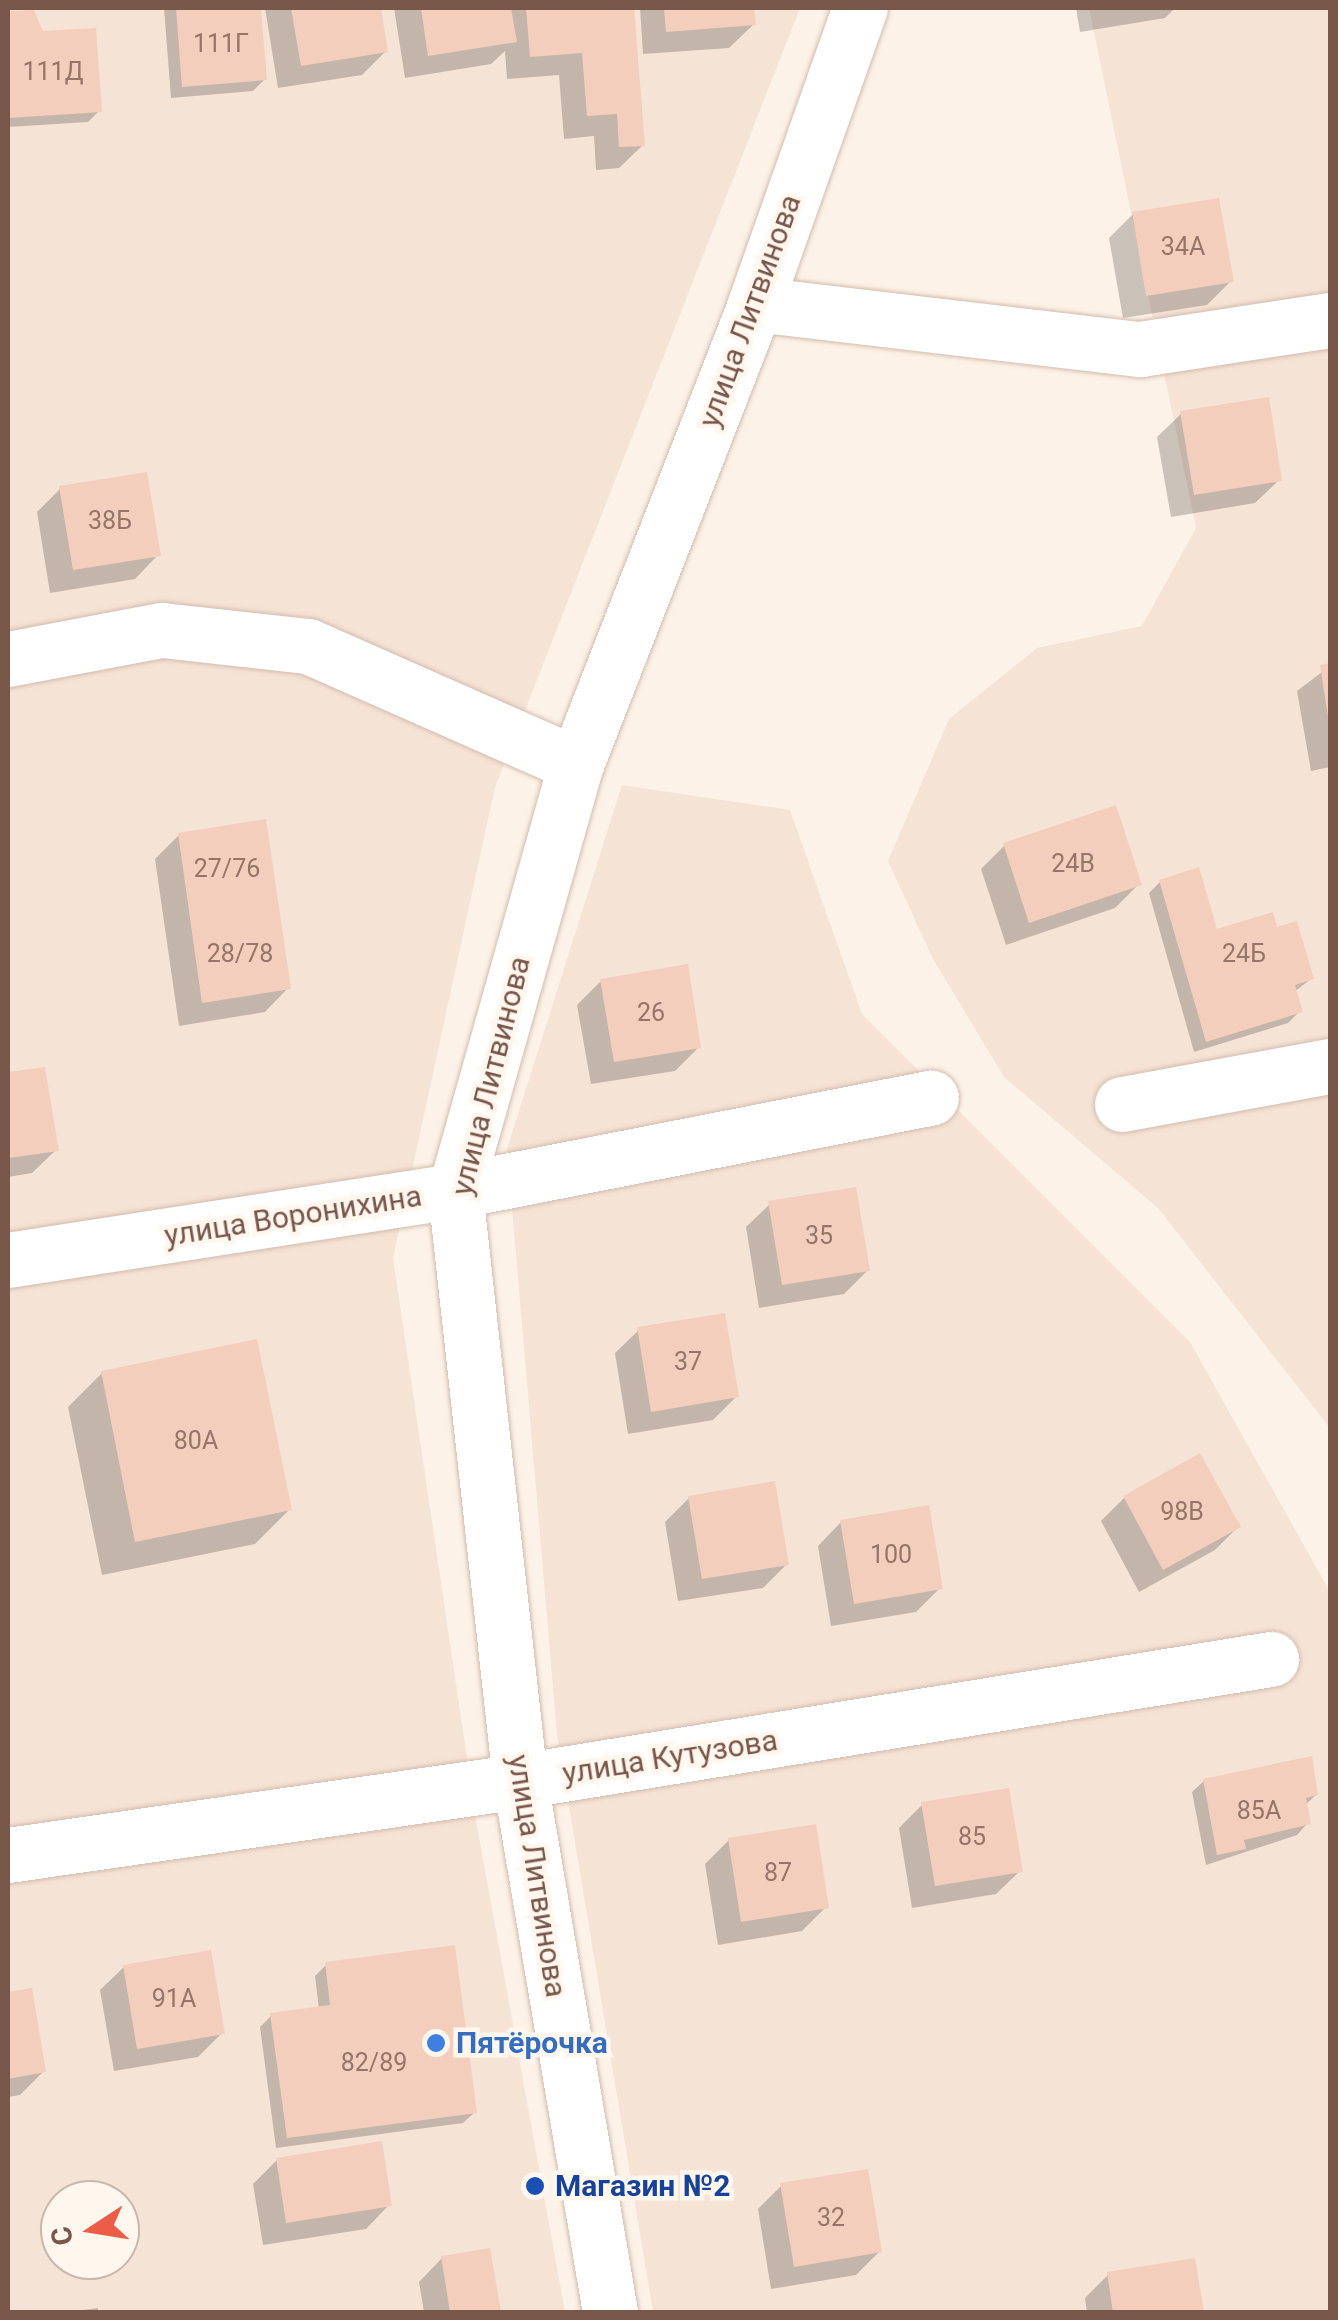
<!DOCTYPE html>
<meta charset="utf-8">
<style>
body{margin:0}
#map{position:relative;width:1338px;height:2320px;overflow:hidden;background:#fdf2e7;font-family:Roboto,sans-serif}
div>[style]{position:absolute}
.residential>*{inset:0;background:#f5e3d5}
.shadow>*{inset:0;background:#0003}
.building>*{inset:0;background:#f4cebd}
.roads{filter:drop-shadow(0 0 2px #d2bbae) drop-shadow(0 0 2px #d2bbae)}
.minor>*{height:55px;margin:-27.5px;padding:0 27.5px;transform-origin:27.5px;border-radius:27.5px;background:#fff}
.dots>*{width:28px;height:28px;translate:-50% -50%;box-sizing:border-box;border:5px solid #fff7ee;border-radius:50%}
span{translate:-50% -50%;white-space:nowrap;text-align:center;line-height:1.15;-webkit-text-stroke:9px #fff7ee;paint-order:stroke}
.number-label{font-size:25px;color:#977467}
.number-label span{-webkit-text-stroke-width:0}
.street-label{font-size:30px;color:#78564a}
.shop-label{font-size:30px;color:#366cbe;font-weight:700}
.left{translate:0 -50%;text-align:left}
.transit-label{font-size:30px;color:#164399;font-weight:700}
.frame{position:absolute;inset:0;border:10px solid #78564a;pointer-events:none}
.north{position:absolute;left:40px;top:2180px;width:100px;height:100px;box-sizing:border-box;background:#fff7ee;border:2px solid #c9b7ac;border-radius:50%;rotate:258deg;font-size:28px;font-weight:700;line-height:40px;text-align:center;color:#78564a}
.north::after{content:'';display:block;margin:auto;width:35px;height:45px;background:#eb5d47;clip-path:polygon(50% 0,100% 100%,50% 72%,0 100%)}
</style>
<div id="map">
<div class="residential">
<i style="clip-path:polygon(evenodd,8px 8px,800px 8px,495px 787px,393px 1258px,477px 1826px,565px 2312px,8px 2312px,8px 8px,60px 2200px,120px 2200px,120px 2260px,60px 2260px,60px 2200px)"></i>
<i style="clip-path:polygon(1089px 8px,1330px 8px,1330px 1428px,1158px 1208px,1004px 1077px,933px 959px,888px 861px,949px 719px,1037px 648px,1142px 626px,1196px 528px)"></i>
<i style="clip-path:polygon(622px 785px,790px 810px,862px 1014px,1190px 1342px,1330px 1592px,1330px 2312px,653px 2312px,557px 1734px,507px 1149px)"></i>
</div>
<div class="shadow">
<i style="clip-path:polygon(164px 8px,259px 8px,265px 79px,253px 91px,171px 98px)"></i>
<i style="clip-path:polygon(265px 8px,379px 8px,386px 51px,362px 75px,278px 88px)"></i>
<i style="clip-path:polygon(394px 8px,632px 8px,643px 145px,619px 168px,596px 170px,594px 136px,564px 139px,559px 75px,507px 79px,505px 51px,491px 64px,405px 78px)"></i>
<i style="clip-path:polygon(640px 8px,752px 8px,753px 25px,729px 48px,643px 54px)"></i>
<i style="clip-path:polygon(1076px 8px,1175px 8px,1165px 18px,1080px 32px)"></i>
<i style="clip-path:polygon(33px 12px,41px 34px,99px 111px,88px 122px,8px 127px,8px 14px)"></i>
<i style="clip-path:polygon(1133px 214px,1231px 281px,1207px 305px,1123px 318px,1109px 238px)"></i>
<i style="clip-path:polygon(1181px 414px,1279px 480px,1255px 503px,1171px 517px,1157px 437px)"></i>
<i style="clip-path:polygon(60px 489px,158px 555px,135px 579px,50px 593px,37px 512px)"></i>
<i style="clip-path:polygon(1330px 666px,1330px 767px,1311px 771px,1297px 691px)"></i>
<i style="clip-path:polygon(179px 835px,288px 988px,265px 1012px,179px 1026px,155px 859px)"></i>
<i style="clip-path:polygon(1004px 846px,1139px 884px,1115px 908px,1006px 945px,981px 869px)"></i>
<i style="clip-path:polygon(1160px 882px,1216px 932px,1275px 930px,1311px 979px,1294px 992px,1300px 1011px,1288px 1023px,1194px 1052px,1149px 893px)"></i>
<i style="clip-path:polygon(601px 981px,699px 1047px,675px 1071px,591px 1084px,577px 1005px)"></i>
<i style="clip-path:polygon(43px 1070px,56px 1150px,32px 1173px,8px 1177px,8px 1075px)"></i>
<i style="clip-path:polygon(770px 1204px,868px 1270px,844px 1294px,759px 1308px,746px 1227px)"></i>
<i style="clip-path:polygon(639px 1330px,737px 1396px,713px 1420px,628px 1434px,615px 1353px)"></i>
<i style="clip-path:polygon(102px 1373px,289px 1510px,255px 1544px,102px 1575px,68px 1407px)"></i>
<i style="clip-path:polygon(689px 1498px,787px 1564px,763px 1588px,678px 1601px,665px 1522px)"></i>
<i style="clip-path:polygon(1124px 1498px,1238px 1527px,1215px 1550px,1139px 1592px,1101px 1521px)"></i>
<i style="clip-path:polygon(841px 1522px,940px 1588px,916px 1612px,831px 1626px,818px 1546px)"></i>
<i style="clip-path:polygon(1204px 1781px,1316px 1795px,1305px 1805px,1308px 1823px,1297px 1835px,1206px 1865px,1192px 1792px)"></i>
<i style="clip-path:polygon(922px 1805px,1020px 1871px,996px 1894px,912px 1908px,899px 1828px)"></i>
<i style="clip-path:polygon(729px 1840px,826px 1907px,802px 1931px,718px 1945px,705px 1864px)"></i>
<i style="clip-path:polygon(326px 1965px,475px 2112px,463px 2123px,276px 2148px,260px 2027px,271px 2016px,319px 2009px,315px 1976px)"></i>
<i style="clip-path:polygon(124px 1967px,222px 2033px,198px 2057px,114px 2071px,100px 1990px)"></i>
<i style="clip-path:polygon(30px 1991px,44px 2071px,20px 2095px,8px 2097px,8px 1995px)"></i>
<i style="clip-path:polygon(277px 2160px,389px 2205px,366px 2229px,263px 2245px,253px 2184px)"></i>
<i style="clip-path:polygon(781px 2186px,879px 2252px,856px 2275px,771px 2289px,758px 2209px)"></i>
<i style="clip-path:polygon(488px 2251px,498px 2312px,424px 2312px,419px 2282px,442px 2258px)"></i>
<i style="clip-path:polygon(1193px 2261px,1201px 2312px,1087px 2312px,1085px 2298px,1108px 2275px)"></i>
<i style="clip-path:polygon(98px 2308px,98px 2312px,68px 2312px)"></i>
</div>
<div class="building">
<i style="clip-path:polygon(176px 8px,261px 8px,267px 80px,182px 87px)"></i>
<i style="clip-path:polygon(291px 8px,381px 8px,388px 52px,301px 66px)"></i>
<i style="clip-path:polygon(421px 8px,511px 8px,517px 42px,428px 56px)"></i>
<i style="clip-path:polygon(526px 8px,634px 8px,645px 146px,619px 147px,617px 114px,587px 116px,582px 53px,530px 57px)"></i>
<i style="clip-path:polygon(664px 8px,754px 8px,756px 25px,666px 32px)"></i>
<i style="clip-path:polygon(34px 10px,43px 31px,96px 28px,102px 112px,8px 118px,8px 11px)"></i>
<i style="clip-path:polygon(1219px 198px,1234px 282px,1146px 296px,1132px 212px)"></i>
<i style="clip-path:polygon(1269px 397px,1282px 481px,1194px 495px,1180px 411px)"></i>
<i style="clip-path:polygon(147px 472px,161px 556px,73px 570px,59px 486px)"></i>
<i style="clip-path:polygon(1330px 663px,1330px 717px,1328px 717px,1320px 665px)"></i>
<i style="clip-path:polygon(1116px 805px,1142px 885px,1029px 923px,1003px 843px)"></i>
<i style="clip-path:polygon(266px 819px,291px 989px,202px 1003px,178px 833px)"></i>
<i style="clip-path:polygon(1199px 867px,1217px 929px,1273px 912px,1277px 927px,1297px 921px,1314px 979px,1295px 985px,1303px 1012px,1206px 1042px,1159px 880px)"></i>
<i style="clip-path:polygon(688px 964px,701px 1048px,614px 1062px,600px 979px)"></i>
<i style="clip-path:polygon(45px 1067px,59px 1151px,8px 1158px,8px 1072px)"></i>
<i style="clip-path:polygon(856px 1187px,870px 1271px,782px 1285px,768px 1201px)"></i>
<i style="clip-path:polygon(725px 1313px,739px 1397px,651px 1412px,637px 1327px)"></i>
<i style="clip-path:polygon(257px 1339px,292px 1510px,135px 1542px,101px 1371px)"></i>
<i style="clip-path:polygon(1200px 1453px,1241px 1527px,1163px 1570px,1123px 1496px)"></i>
<i style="clip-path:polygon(775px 1481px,789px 1565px,702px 1579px,688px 1496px)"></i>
<i style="clip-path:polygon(929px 1505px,943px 1589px,854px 1604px,840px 1520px)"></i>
<i style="clip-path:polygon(1312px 1756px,1318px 1795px,1306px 1798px,1311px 1824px,1244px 1840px,1246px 1849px,1217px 1855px,1203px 1779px)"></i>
<i style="clip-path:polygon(1009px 1788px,1023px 1872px,935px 1886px,921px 1802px)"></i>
<i style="clip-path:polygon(816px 1824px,829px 1908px,741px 1922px,728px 1838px)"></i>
<i style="clip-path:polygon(455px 1945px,477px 2113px,287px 2138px,270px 2013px,330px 2005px,325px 1962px)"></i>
<i style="clip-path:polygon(211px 1950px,225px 2034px,137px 2049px,123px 1965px)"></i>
<i style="clip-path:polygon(32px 1988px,46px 2072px,8px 2079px,8px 1992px)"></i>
<i style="clip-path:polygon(382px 2141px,392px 2206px,286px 2223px,276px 2158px)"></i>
<i style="clip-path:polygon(868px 2169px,882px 2252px,794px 2267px,780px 2183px)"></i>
<i style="clip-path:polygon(490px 2248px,501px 2312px,450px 2312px,441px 2256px)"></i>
<i style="clip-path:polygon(1195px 2258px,1204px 2312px,1113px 2312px,1107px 2272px)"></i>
</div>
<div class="roads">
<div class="minor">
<i style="left:755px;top:304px;width:388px;rotate:6.7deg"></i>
<i style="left:1140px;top:349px;width:192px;rotate:-8.7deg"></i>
<i style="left:8px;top:659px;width:157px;rotate:-10.7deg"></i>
<i style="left:162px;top:630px;width:147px;rotate:6.3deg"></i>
<i style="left:308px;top:646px;width:293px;rotate:23.8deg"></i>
<i style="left:1122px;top:1104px;width:211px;rotate:-10.4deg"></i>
<i style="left:8px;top:1260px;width:452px;rotate:-8.8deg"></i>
<i style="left:455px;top:1191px;width:485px;rotate:-11.1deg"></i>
<i style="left:8px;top:1855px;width:517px;rotate:-8.22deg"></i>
<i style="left:520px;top:1781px;width:761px;rotate:-9.23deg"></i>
<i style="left:610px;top:2312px;width:539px;rotate:-99.62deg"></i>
<i style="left:520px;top:1781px;width:594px;rotate:-96.29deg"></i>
<i style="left:455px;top:1191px;width:444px;rotate:-74.2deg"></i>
<i style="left:576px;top:764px;width:494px;rotate:-68.7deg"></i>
<i style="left:755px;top:304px;width:314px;rotate:-70.5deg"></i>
</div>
</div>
<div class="dots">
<i style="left:436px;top:2043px;background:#3f7fe0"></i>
<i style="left:535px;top:2186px;background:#1a4fb4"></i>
</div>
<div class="number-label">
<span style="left:221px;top:44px">111Г</span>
<span style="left:53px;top:72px">111Д</span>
<span style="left:1183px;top:247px">34А</span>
<span style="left:110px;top:521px">38Б</span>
<span style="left:1073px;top:864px">24В</span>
<span style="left:227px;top:869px">27/76</span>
<span style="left:240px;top:954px">28/78</span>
<span style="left:1244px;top:954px">24Б</span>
<span style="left:651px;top:1013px">26</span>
<span style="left:819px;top:1236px">35</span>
<span style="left:688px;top:1362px">37</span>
<span style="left:196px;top:1441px">80А</span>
<span style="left:1182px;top:1512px">98В</span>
<span style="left:891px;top:1555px">100</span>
<span style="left:1259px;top:1811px">85А</span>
<span style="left:972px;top:1837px">85</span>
<span style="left:778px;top:1873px">87</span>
<span style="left:174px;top:1999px">91А</span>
<span style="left:374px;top:2063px">82/89</span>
<span style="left:831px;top:2218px">32</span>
</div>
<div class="street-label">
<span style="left:750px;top:311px;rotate:-70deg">улица Литвинова</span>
<span style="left:491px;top:1076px;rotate:-76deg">улица Литвинова</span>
<span style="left:293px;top:1216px;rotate:-9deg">улица Воронихина</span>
<span style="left:670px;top:1757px;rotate:-9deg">улица Кутузова</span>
<span style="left:537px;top:1876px;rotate:81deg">улица Литвинова</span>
</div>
<div class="shop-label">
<span class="left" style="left:456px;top:2043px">Пятёрочка</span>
</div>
<div class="transit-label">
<span class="left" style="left:555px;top:2186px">Магазин №2</span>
</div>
<div class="frame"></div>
<div class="north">С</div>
</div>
